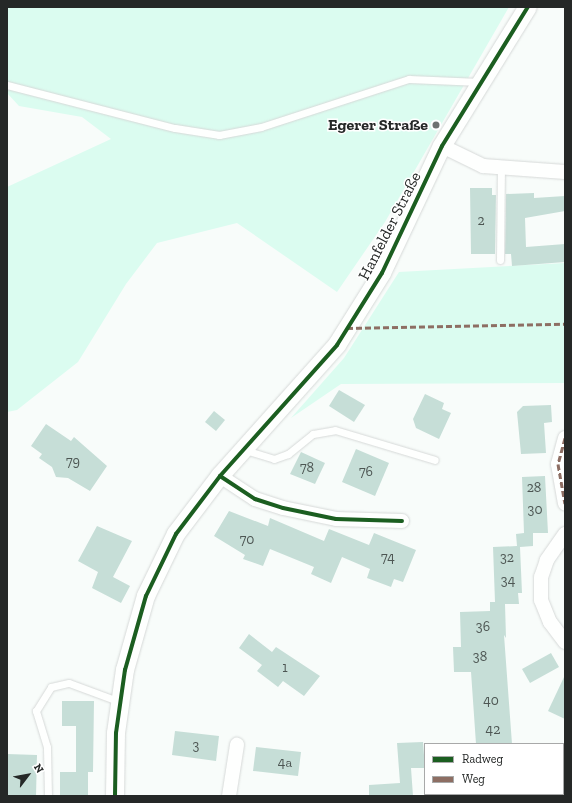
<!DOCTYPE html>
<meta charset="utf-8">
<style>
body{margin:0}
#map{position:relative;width:572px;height:803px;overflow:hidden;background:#f8fcfa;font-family:"Zilla Slab",serif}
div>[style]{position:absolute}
.green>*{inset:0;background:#dbfcf0}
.building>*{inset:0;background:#c6ded7}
.roads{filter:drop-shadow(0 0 1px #d6d9d8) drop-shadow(0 0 1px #d6d9d8)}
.service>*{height:7px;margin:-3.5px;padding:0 3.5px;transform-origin:3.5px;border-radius:3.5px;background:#fefffe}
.minor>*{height:14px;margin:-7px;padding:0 7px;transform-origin:7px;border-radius:7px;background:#fefffe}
.tertiary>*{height:18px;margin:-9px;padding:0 9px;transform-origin:9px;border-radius:9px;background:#fefffe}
.quiet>*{height:3px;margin-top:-1.5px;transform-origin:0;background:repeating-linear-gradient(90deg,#8d6e63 0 6px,transparent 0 9px)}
.cycleway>*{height:4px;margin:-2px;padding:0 2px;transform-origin:2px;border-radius:2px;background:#1b5e20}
.dots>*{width:11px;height:11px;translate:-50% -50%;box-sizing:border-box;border:2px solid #fff;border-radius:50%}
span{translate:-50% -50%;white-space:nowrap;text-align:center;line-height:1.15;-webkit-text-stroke:3px #fff;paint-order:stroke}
.number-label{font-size:14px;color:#4d5653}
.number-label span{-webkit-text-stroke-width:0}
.poi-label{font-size:16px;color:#252827;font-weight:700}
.right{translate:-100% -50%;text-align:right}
.street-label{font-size:16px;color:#252827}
.frame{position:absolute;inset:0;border:8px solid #252827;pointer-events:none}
.legend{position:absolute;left:424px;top:743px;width:140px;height:52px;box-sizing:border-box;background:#fff;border:1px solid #a8a9a9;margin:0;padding:5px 7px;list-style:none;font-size:12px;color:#252827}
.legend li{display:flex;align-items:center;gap:8px;height:20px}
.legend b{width:20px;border:1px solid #a8a9a9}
.north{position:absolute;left:8px;top:755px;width:40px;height:40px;-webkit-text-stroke:3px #fff;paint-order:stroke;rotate:58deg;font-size:11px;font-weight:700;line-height:16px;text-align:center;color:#252827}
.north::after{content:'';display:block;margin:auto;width:14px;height:18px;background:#252827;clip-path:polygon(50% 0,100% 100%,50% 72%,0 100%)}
</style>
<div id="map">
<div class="green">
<i style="clip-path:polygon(7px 7px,509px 7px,385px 222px,337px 292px,237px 223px,157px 243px,126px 284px,78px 362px,17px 410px,7px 412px,7px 187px,111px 139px,82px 117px,19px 106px,7px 93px)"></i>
<i style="clip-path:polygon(565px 263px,565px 383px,341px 384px,291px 418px,344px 358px,399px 272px)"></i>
</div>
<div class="building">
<i style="clip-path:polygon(470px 188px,492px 188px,492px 195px,496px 195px,495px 254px,471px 254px)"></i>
<i style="clip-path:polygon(534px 193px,534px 198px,565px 196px,565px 211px,525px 218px,526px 247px,565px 244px,565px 262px,512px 266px,511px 254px,505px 254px,506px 194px)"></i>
<i style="clip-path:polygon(339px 390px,365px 405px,354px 422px,329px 406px)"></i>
<i style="clip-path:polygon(425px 394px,444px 403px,442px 409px,451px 413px,439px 439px,416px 428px,413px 419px)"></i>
<i style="clip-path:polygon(551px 405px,552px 422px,544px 423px,546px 453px,521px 454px,517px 412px,523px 406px)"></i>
<i style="clip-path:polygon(214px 411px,225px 420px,216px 431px,205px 422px)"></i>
<i style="clip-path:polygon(46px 424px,71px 441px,74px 437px,107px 466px,90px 491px,68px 478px,56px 477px,52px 467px,39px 458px,42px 454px,31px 446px)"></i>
<i style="clip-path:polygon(356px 449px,389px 463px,375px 496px,342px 482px)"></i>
<i style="clip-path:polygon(301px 452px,325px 463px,315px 484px,290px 474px)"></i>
<i style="clip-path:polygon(545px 476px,548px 533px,533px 533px,533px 546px,520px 547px,522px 593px,518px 593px,519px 604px,505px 604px,506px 638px,504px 635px,512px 744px,476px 744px,471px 672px,454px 672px,453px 647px,461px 647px,460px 612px,490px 611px,490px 602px,495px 602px,493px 547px,517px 546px,516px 534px,524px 533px,522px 477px)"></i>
<i style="clip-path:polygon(229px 511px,268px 526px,270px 518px,324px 541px,329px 529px,369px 545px,374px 533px,416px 550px,403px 582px,394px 579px,391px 587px,367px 578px,370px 569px,342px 557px,331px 583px,311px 574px,314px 567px,270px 549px,263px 566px,243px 559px,245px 555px,214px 536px)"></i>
<i style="clip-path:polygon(97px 526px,132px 541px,113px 577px,130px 586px,121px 603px,92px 588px,98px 572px,78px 561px)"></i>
<i style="clip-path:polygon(249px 634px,272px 652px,276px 647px,320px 676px,304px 696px,283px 681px,278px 687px,257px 671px,262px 665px,239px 648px)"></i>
<i style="clip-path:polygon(551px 653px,559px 667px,530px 683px,522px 669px)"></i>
<i style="clip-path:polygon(565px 675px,565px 719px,548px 711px)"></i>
<i style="clip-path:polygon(62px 701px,94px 701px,93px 772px,88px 772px,88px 796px,60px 796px,60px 772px,76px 772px,76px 726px,62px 726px)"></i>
<i style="clip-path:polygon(175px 731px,219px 736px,216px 761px,172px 755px)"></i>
<i style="clip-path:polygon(423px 742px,425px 768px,411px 768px,413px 796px,369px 796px,369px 785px,400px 783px,397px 743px)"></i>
<i style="clip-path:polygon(256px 747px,301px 752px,298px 776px,253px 771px)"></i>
<i style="clip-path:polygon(7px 754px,37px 755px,36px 796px,7px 796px)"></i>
</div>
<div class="roads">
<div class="service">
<i style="left:7px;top:85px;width:173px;rotate:14.4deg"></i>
<i style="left:175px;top:128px;width:45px;rotate:9deg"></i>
<i style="left:219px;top:135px;width:43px;rotate:-10.8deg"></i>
<i style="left:261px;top:127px;width:156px;rotate:-18deg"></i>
<i style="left:409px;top:79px;width:71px;rotate:2.4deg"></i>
<i style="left:500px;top:260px;width:92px;rotate:-89.4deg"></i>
<i style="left:245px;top:450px;width:30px;rotate:17deg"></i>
<i style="left:274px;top:459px;width:15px;rotate:-20deg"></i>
<i style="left:288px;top:454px;width:32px;rotate:-39deg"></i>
<i style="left:313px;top:434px;width:22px;rotate:-10deg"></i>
<i style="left:335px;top:430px;width:104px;rotate:16.7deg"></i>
<i style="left:48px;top:796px;width:49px;rotate:-91.2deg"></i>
<i style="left:47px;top:747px;width:38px;rotate:-107deg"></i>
<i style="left:36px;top:711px;width:28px;rotate:-58deg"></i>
<i style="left:51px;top:687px;width:18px;rotate:-13deg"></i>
<i style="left:69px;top:683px;width:54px;rotate:20.4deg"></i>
</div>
<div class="minor">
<i style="left:442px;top:146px;width:46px;rotate:26deg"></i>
<i style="left:483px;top:166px;width:82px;rotate:4.2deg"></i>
<i style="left:565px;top:438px;width:27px;rotate:105deg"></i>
<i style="left:558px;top:464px;width:40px;rotate:80deg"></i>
<i style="left:220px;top:476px;width:42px;rotate:33.3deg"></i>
<i style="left:255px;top:499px;width:29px;rotate:18deg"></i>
<i style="left:283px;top:508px;width:54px;rotate:11.7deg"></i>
<i style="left:336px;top:519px;width:66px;rotate:1.7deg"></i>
<i style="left:565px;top:534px;width:32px;rotate:125deg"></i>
<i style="left:547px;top:560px;width:18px;rotate:109deg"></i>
<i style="left:541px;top:577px;width:23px;rotate:90deg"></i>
<i style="left:541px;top:600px;width:24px;rotate:68deg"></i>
<i style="left:550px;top:622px;width:25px;rotate:53deg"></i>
<i style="left:229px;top:796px;width:52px;rotate:-81.1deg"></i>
</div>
<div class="tertiary">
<i style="left:115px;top:796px;width:63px;rotate:-89.1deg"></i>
<i style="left:116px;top:733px;width:64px;rotate:-81.9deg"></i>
<i style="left:125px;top:670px;width:77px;rotate:-74.2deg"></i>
<i style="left:146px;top:596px;width:69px;rotate:-64.2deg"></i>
<i style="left:176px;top:534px;width:73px;rotate:-52.8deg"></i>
<i style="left:220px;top:476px;width:176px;rotate:-48.2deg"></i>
<i style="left:337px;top:345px;width:85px;rotate:-58deg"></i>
<i style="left:382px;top:273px;width:140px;rotate:-64.7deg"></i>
<i style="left:442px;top:146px;width:163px;rotate:-58.3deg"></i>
</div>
</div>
<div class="quiet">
<i style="left:347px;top:328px;width:218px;rotate:-1.1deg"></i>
<i style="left:565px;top:438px;width:27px;rotate:105deg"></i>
<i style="left:558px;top:464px;width:40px;rotate:80deg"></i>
</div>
<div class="cycleway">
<i style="left:220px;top:476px;width:42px;rotate:33.3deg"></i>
<i style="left:255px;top:499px;width:29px;rotate:18deg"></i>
<i style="left:283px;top:508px;width:54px;rotate:11.7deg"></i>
<i style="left:336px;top:519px;width:66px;rotate:1.7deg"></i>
<i style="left:115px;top:796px;width:63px;rotate:-89.1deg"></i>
<i style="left:116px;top:733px;width:64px;rotate:-81.9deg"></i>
<i style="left:125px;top:670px;width:77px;rotate:-74.2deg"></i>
<i style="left:146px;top:596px;width:69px;rotate:-64.2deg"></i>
<i style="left:176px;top:534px;width:73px;rotate:-52.8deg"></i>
<i style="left:220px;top:476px;width:176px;rotate:-48.2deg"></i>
<i style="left:337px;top:345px;width:85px;rotate:-58deg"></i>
<i style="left:382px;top:273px;width:140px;rotate:-64.7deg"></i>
<i style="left:442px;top:146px;width:163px;rotate:-58.3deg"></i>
</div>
<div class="dots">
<i style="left:436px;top:125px;background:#6f7271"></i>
</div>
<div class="number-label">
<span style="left:481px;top:221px">2</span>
<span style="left:73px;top:462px">79</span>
<span style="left:307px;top:468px">78</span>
<span style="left:366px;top:472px">76</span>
<span style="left:534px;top:488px">28</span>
<span style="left:535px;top:510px">30</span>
<span style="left:247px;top:540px">70</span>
<span style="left:388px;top:558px">74</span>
<span style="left:507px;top:558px">32</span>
<span style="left:508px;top:581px">34</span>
<span style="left:483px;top:627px">36</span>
<span style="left:480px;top:657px">38</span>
<span style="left:285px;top:668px">1</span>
<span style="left:491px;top:701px">40</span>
<span style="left:493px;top:730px">42</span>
<span style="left:196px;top:746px">3</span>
<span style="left:285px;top:763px">4a</span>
</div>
<div class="poi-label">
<span class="right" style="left:428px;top:125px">Egerer Straße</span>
</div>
<div class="street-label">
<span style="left:390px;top:226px;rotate:-63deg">Hanfelder Straße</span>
</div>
<div class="frame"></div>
<ul class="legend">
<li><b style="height:5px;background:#1b5e20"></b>Radweg</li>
<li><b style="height:5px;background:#8d6e63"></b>Weg</li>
</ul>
<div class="north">N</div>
</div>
